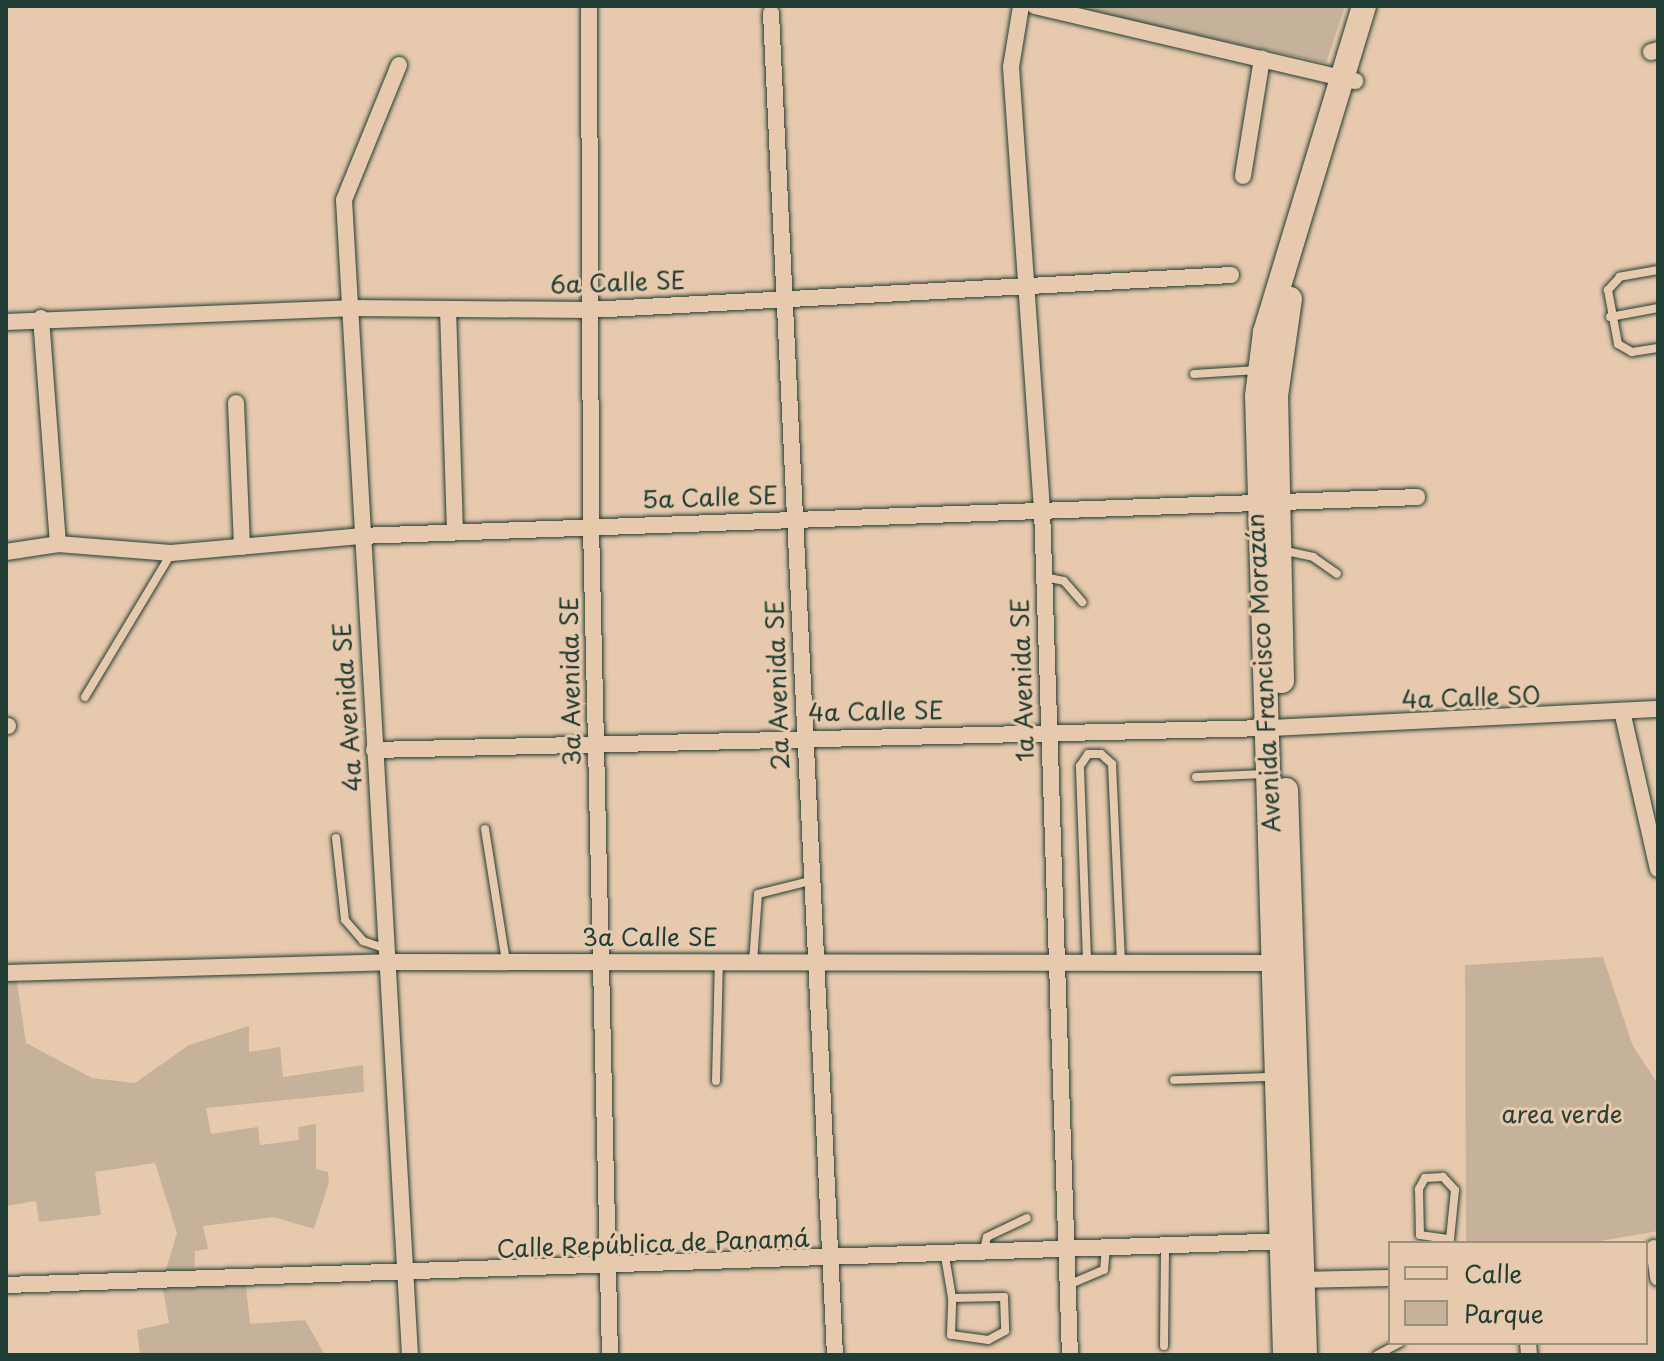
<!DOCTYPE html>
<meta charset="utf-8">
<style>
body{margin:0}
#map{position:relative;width:1664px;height:1361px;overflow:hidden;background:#e7c9ad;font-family:"Playpen Sans",sans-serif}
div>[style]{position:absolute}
.green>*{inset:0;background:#c6b29a}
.roads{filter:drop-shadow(0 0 2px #1f3d34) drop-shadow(0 0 2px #1f3d34)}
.service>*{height:8px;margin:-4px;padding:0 4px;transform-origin:4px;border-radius:4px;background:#e7c9ad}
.minor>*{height:16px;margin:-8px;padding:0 8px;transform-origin:8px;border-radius:8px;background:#e7c9ad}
.secondary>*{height:24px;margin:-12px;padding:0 12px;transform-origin:12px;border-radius:12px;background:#e7c9ad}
span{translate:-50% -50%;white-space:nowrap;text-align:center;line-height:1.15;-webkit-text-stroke:6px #e7c9ad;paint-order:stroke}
.street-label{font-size:24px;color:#1f3d34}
.park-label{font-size:24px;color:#274339}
.frame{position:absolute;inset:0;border:8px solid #1f3d34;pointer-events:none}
.legend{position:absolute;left:1388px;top:1241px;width:260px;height:104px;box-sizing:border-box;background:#e7c9ad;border:2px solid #97917d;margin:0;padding:10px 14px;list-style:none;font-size:24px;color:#1f3d34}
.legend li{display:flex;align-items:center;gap:16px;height:40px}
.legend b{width:40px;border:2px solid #97917d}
</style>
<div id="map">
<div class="green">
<i style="clip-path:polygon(1064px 6px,1345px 6px,1326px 63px)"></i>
<i style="clip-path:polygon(1603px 957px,1633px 1046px,1658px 1084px,1658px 1231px,1589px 1243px,1466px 1243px,1465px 965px)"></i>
<i style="clip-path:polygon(16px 976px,26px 1043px,92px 1078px,135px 1083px,189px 1045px,249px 1026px,249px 1052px,280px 1047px,283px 1077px,363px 1065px,364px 1092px,206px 1108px,211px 1134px,258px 1127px,260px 1145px,299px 1140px,298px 1127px,316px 1124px,316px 1169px,328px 1172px,329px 1182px,314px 1229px,274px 1217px,203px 1226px,208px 1249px,195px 1251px,194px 1275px,245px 1278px,250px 1324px,305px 1320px,325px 1355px,140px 1355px,137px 1330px,169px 1323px,162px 1283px,177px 1233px,155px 1163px,95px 1172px,101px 1215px,39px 1222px,36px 1201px,6px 1206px,6px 977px)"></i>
</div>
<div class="roads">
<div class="service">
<i style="left:1658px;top:270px;width:39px;rotate:170deg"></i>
<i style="left:1620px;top:277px;width:18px;rotate:133deg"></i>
<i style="left:1608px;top:290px;width:55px;rotate:79.5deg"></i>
<i style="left:1618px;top:344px;width:16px;rotate:30deg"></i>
<i style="left:1632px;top:352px;width:26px;rotate:-9deg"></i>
<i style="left:1610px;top:317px;width:49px;rotate:-10.6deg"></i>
<i style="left:1194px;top:374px;width:64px;rotate:-3.6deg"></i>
<i style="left:1281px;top:550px;width:33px;rotate:12deg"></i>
<i style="left:1313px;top:557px;width:29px;rotate:35deg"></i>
<i style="left:1044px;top:577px;width:20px;rotate:11deg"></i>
<i style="left:1064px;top:581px;width:28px;rotate:49deg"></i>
<i style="left:85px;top:697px;width:167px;rotate:-59deg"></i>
<i style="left:1196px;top:777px;width:69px;rotate:-2.5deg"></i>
<i style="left:485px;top:829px;width:134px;rotate:81deg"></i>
<i style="left:336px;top:838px;width:82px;rotate:83.7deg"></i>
<i style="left:345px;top:920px;width:28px;rotate:49deg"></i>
<i style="left:363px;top:941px;width:24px;rotate:19deg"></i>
<i style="left:1087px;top:960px;width:194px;rotate:-92.1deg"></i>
<i style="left:1080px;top:766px;width:14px;rotate:-56deg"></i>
<i style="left:1088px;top:754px;width:13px"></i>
<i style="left:1101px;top:754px;width:15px;rotate:42deg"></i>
<i style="left:1112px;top:764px;width:198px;rotate:87.4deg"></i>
<i style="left:753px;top:962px;width:68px;rotate:-85.8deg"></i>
<i style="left:758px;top:894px;width:54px;rotate:-14deg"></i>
<i style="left:1174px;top:1080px;width:98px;rotate:-1.8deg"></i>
<i style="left:716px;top:1081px;width:119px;rotate:-88.6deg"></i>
<i style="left:1449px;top:1243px;width:4px;rotate:-76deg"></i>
<i style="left:1450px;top:1239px;width:49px;rotate:-84.2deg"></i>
<i style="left:1455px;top:1190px;width:18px;rotate:-133deg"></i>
<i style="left:1443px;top:1177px;width:18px;rotate:177deg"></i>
<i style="left:1425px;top:1178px;width:13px;rotate:119deg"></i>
<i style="left:1419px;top:1189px;width:46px;rotate:88.8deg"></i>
<i style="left:1420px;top:1235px;width:30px;rotate:8deg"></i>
<i style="left:983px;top:1253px;width:16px;rotate:-76deg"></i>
<i style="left:987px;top:1237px;width:44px;rotate:-25.4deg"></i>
<i style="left:945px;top:1256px;width:43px;rotate:80.5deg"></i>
<i style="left:952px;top:1298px;width:52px;rotate:-1.1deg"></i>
<i style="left:1004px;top:1297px;width:34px;rotate:88deg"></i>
<i style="left:1005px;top:1331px;width:19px;rotate:152deg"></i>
<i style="left:988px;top:1340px;width:37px;rotate:-172deg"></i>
<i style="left:951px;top:1335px;width:37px;rotate:-88deg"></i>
<i style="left:1068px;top:1285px;width:39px;rotate:-23deg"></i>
<i style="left:1104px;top:1270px;width:22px;rotate:-85deg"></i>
<i style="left:1164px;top:1346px;width:100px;rotate:-89.4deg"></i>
<i style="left:1377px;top:1355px;width:26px;rotate:-28deg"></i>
</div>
<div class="minor">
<i style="left:589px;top:6px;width:520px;rotate:89.78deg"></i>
<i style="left:591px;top:526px;width:829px;rotate:88.69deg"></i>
<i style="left:1021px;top:6px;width:62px;rotate:99.3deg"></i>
<i style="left:1011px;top:67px;width:442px;rotate:86deg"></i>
<i style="left:1042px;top:508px;width:847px;rotate:88.11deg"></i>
<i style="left:1035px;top:6px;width:329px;rotate:13.2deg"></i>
<i style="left:771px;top:13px;width:1344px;rotate:87.27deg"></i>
<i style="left:1651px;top:52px;width:7px;rotate:-16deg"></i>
<i style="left:399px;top:65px;width:146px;rotate:112.2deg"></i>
<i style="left:344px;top:200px;width:1157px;rotate:86.73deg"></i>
<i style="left:1243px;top:176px;width:119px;rotate:-80.8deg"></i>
<i style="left:448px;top:309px;width:223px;rotate:88.2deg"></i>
<i style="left:41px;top:318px;width:227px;rotate:85.7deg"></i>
<i style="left:6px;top:322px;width:344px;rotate:-2.3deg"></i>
<i style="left:350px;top:308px;width:239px;rotate:0.5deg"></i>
<i style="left:589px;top:310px;width:643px;rotate:-3.12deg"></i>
<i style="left:236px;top:403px;width:144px;rotate:87.6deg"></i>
<i style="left:6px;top:552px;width:53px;rotate:-8.7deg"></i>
<i style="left:58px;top:544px;width:113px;rotate:4.6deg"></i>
<i style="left:171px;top:553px;width:190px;rotate:-5.1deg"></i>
<i style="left:360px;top:536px;width:1058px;rotate:-2.11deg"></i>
<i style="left:1622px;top:711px;width:162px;rotate:77.2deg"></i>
<i style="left:6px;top:726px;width:2px"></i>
<i style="left:374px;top:750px;width:895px;rotate:-1.41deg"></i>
<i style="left:1269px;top:728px;width:389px;rotate:-2.8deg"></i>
<i style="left:6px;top:973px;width:382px;rotate:-1.6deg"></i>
<i style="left:388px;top:962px;width:892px;rotate:0.06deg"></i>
<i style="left:1654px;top:1248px;width:30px;rotate:82deg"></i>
<i style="left:1296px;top:1280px;width:94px;rotate:-1.2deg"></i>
<i style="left:6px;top:1285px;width:1286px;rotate:-1.96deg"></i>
<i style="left:1528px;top:1343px;width:12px;rotate:85deg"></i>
</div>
<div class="secondary">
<i style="left:1282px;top:681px;width:285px;rotate:-91.2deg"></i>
<i style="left:1276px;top:396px;width:98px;rotate:-81.8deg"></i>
<i style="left:1286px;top:790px;width:565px;rotate:88.07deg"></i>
<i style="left:1285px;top:1355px;width:959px;rotate:-91.67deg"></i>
<i style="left:1257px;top:396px;width:64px;rotate:-82.9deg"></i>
<i style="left:1265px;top:332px;width:341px;rotate:-73.1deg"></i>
</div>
</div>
<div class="street-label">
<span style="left:618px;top:282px;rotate:-2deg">6a Calle SE</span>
<span style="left:710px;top:497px;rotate:-2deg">5a Calle SE</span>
<span style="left:1263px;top:673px;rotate:-93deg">Avenida Francisco Morazán</span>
<span style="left:1022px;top:680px;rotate:-92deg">1a Avenida SE</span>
<span style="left:570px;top:681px;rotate:-91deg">3a Avenida SE</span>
<span style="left:777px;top:685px;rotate:-92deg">2a Avenida SE</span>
<span style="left:1471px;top:697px;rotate:-2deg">4a Calle SO</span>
<span style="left:347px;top:707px;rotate:-94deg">4a Avenida SE</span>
<span style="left:876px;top:711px;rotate:-1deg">4a Calle SE</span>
<span style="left:650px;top:937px">3a Calle SE</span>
<span style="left:653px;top:1243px;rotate:-2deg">Calle República de Panamá</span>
</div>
<div class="park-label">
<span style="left:1562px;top:1114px">area verde</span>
</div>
<div class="frame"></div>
<ul class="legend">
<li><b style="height:10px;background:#e7c9ad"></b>Calle</li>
<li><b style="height:22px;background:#c6b29a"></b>Parque</li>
</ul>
</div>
